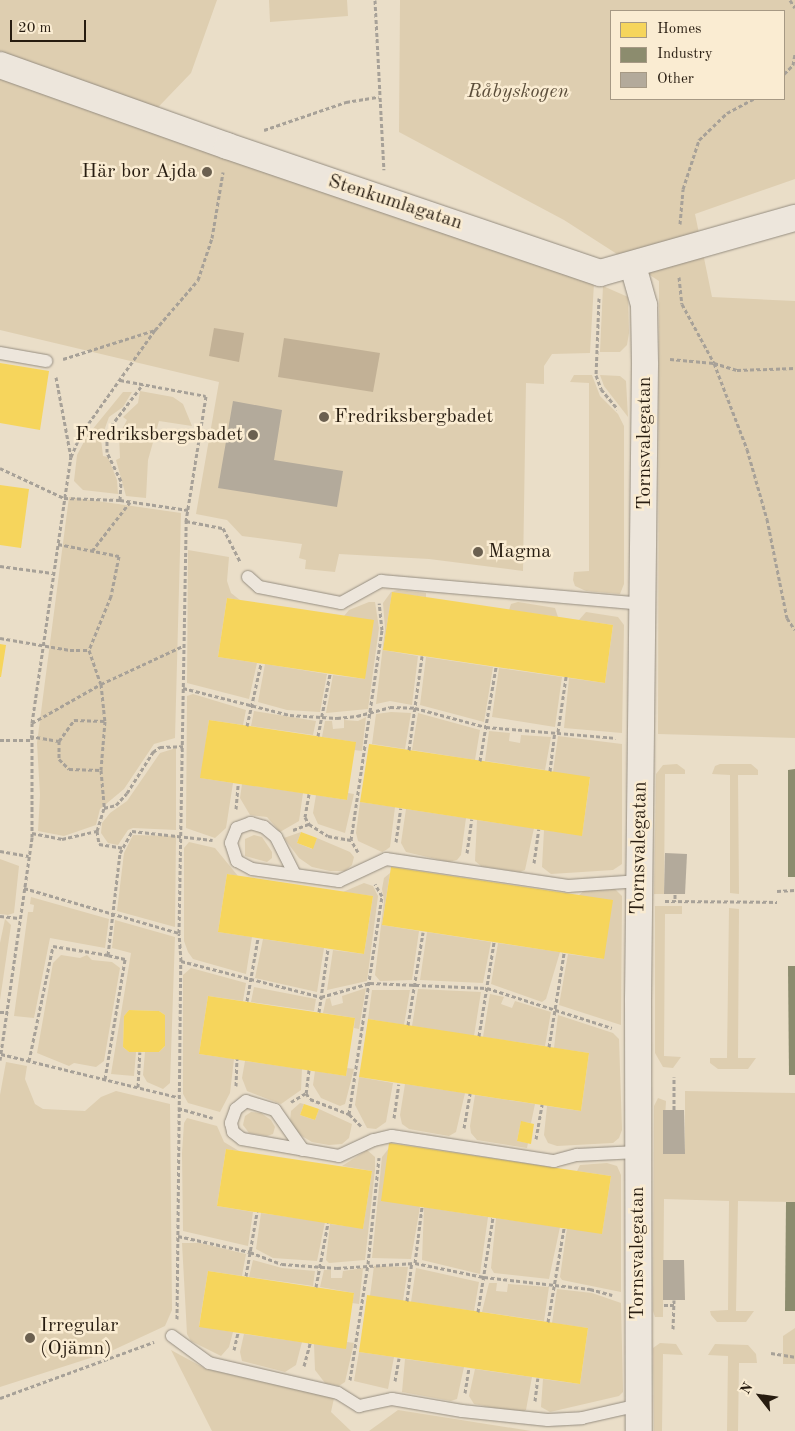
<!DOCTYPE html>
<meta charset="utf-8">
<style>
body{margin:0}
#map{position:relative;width:795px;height:1431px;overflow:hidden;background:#eadec8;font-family:"Old Standard TT",serif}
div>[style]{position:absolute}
.green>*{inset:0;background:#deceb0}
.water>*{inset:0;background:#c2b196}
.homes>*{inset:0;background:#f6d55c}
.industry>*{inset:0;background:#8c8c6e}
.building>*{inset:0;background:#b3aa9b}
.path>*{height:3px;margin-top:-1.5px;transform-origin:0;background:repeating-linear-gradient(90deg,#a7a198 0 4px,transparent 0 6.5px)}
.roads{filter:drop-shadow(0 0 1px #958d80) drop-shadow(0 0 1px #958d80)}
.service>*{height:12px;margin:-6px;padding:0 6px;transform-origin:6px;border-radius:6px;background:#ede6dc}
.minor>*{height:26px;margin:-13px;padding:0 13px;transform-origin:13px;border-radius:13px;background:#ede6dc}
.dots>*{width:14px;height:14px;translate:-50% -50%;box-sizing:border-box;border:2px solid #faecd2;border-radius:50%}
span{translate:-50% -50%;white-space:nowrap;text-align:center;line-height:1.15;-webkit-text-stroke:5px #faecd2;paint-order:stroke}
.park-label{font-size:20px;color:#5b4d3a;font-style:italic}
.poi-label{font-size:20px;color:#271c10}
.right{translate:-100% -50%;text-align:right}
.left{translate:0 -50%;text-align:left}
.street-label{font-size:20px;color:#271c10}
.legend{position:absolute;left:610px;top:10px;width:175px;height:90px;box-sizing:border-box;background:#faecd2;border:1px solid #a69984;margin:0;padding:6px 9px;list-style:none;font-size:15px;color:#271c10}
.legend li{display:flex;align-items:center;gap:10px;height:25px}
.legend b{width:25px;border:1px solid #a69984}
.north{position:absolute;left:735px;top:1371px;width:50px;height:50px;-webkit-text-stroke:4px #faecd2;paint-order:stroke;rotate:300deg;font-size:14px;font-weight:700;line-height:20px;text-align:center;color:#271c10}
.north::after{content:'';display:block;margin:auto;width:18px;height:22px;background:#271c10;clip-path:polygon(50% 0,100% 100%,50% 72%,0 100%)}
.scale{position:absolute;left:10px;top:20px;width:76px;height:22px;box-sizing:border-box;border:2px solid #271c10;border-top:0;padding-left:6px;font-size:15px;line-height:18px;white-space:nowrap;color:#271c10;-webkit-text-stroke:4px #faecd2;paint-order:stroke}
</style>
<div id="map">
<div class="green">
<i style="clip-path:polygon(0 0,217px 0,191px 73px,142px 124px,594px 283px,590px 353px,552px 354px,544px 366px,544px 384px,526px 383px,523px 571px,429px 559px,339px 554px,335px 572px,305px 569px,306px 560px,299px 558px,302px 544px,242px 536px,227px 520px,196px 514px,219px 382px,0 330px)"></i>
<i style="clip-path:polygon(269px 0,347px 0,348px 16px,270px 22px)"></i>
<i style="clip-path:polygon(evenodd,400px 0,795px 0,795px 179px,695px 214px,712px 297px,795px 301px,795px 738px,658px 734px,659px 281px,564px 220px,399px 132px,400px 0,611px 11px,784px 11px,784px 99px,611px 99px,611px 11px)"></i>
<i style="clip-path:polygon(603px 286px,628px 297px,629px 333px,627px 345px,620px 352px,600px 352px)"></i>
<i style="clip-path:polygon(574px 375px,592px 375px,600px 396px,618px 414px,624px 426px,624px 584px,620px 594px,586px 591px,575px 586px,573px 580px,574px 572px,589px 571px,589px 383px,570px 382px)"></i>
<i style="clip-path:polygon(600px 375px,620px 376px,626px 381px,628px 417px,604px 386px)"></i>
<i style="clip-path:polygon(140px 391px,173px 397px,183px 404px,192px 426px,159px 421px,148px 460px,146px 498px,126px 496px,116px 460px,120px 458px,119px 435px,127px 420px,123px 417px,138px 403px)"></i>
<i style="clip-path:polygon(123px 392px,132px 392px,123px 407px,109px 417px,101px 439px,103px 456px,108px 457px,117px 480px,118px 494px,83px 490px,74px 481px,77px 455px,87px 436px)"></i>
<i style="clip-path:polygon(69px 497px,181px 513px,175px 738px,154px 744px,124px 789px,100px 809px,96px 825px,64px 836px,38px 831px,40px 795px,37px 743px)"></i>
<i style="clip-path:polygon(188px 550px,229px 557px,227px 581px,231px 593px,240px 600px,227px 598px,218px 657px,257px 663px,249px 699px,187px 683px)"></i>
<i style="clip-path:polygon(398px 590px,426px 593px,426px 597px,392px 593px,383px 650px,418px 656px,412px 705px,390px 701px,376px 704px,385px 629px,383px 603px,391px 592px)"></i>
<i style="clip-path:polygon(369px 602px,375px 602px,379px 628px,368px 709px,326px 713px,333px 675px,365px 679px,344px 616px,349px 610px)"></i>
<i style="clip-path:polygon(518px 602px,555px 608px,558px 617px,509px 610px,511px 604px)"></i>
<i style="clip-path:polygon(586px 612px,618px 617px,624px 625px,622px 733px,564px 728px,569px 678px,605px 683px,613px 625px,579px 620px)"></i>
<i style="clip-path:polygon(426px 657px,493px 667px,484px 722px,420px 705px)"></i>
<i style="clip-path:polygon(265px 664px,327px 674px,320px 712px,287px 710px,258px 702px)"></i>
<i style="clip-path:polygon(499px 668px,562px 677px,555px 727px,492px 717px)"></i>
<i style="clip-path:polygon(193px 694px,246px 710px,243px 725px,209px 720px,201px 778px,233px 783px,226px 828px,215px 838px,186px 828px,187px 696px)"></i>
<i style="clip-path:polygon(254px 711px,316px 721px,313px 735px,251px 726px)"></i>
<i style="clip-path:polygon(391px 712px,411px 713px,405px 749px,372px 744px,376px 714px)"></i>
<i style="clip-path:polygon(418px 713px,480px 730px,475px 760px,412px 750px)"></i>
<i style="clip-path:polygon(366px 717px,362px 751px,354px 750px,355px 742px,322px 737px,325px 721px,332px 721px,333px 729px,344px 728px,344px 720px,358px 721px)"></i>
<i style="clip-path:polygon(489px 731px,510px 733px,509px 741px,520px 743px,521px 735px,551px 737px,545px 770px,485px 761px)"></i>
<i style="clip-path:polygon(558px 736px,622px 744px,622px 864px,613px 870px,551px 874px,542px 867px,544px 830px,582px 835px,590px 778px,553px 772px)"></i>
<i style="clip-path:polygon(176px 748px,176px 830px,133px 828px,128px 830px,118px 845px,108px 843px,101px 833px,102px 823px,110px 813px,127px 801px,160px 753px)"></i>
<i style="clip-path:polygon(677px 764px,685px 770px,685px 774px,665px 774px,664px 894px,654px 894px,656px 774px,663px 765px)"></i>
<i style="clip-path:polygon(720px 764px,751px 764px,758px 770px,758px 775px,738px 775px,739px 894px,730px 893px,730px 775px,712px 774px,715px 766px)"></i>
<i style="clip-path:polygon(242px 784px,303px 793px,299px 821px,280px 832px,267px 817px,250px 815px,240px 798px)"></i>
<i style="clip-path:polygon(348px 793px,354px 794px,345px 833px,318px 824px,313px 813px,316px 795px,347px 800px)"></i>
<i style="clip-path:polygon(360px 802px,395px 807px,390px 847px,386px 850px,382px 852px,358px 841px,356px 833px)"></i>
<i style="clip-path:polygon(406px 809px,466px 818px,461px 855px,457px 860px,449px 862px,406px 852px,401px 843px)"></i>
<i style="clip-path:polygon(477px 820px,534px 828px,525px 870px,520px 872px,481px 866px,475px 861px)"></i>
<i style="clip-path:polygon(301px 832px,297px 843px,312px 849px,317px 838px,350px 852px,354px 857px,352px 865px,345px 871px,330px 871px,312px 867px,299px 858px,284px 838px)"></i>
<i style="clip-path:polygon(133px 835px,176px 836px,175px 927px,117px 911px,124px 853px)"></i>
<i style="clip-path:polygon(254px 835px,262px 837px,272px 852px,272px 858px,267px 862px,245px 856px,245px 839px)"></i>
<i style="clip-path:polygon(189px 842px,215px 848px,238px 876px,227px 874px,218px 932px,252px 937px,246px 974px,193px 959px,188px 952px,184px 941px,184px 848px)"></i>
<i style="clip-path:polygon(0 859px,19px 866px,14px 913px,8px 915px,0 914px)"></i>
<i style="clip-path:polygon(390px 873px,382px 925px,419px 931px,412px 980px,380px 981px,375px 975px,384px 901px,382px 889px,384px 878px)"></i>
<i style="clip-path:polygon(364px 883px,373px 886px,378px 896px,367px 981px,327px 990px,333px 950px,364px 954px,373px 896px,343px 892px)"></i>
<i style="clip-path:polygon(615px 889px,622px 896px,621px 1025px,559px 1005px,568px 954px,604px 959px,579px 895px,584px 891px)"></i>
<i style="clip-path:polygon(31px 897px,109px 919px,105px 948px,50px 938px,34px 1018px,14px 1016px,28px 912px,33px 912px,34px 905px,30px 904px)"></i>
<i style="clip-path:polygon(655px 906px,682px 906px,682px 914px,665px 914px,664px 1056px,681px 1057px,673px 1068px,663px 1067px,655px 1053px)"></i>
<i style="clip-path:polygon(729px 908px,739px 909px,738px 1058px,756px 1058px,748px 1069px,718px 1069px,710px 1063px,710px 1058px,727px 1058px)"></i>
<i style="clip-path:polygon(5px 919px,11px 925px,0 1000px,0 943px)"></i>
<i style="clip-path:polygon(115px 920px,175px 937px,170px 1083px,163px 1089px,147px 1082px,143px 1075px,145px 1052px,159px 1052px,165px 1046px,165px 1015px,159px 1011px,129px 1010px,124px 1016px,123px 1047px,129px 1052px,136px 1052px,134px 1076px,111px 1074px,131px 953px,112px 948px)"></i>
<i style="clip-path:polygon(427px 932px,491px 942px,483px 983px,420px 980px)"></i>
<i style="clip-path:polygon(263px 939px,324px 948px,317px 992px,255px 978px)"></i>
<i style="clip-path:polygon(498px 943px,560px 952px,546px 999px,542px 1002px,491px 984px)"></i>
<i style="clip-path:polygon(61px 955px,80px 958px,87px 955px,92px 960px,112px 962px,120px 968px,104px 1061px,96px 1067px,74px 1063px,69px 1066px,37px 1053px,53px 963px)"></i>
<i style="clip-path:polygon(191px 968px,246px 983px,243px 1001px,208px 996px,199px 1054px,234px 1059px,230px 1093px,220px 1112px,188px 1103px,183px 1094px,183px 975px)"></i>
<i style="clip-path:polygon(254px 987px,316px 999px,314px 1011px,251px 1002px)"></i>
<i style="clip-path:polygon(366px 988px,359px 1029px,354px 1028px,355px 1018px,323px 1013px,326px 999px,330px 998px,332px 1006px,343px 1003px,342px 996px)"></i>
<i style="clip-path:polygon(418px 989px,481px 992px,474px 1036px,412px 1026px)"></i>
<i style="clip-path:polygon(372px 990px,410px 990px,404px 1025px,368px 1019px)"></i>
<i style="clip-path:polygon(490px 994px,504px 997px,501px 1004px,512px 1008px,515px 1001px,551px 1012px,545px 1046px,483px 1037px)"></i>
<i style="clip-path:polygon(558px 1015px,613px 1033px,619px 1039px,622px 1130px,619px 1138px,613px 1143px,557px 1146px,548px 1143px,544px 1135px,547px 1106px,581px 1111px,589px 1053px,554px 1048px)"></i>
<i style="clip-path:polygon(245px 1061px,302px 1069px,301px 1090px,281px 1104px,247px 1091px,242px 1078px)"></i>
<i style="clip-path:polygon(6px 1062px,27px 1066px,25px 1079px,35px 1104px,43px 1109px,85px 1111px,101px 1097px,116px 1091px,170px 1104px,172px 1310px,165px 1326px,109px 1352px,0 1387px,0 1095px)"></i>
<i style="clip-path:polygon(347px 1068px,354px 1069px,345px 1104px,340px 1106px,321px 1098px,313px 1085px,315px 1071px,346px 1076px)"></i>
<i style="clip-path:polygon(359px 1077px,393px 1083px,386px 1122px,376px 1129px,367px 1128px,355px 1105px)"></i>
<i style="clip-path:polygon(405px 1084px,465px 1093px,456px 1132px,449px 1136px,409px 1129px,402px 1124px,400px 1115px)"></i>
<i style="clip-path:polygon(685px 1091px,795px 1093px,795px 1202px,738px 1201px,736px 1311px,754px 1311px,746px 1322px,717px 1322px,711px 1315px,710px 1311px,728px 1310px,729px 1201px,664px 1199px,663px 1317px,655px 1317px,653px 1311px,654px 1106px,658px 1098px,666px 1101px,663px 1154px,685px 1153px)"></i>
<i style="clip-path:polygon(475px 1095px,535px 1104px,531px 1123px,521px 1122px,517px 1141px,528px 1143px,527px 1148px,477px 1140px,471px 1133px,470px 1126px)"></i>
<i style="clip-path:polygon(300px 1103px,304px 1104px,300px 1115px,315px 1120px,319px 1109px,352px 1124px,349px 1138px,342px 1144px,329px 1145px,312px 1142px,295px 1132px,290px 1122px,291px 1111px)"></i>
<i style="clip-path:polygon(251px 1112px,261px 1113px,271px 1120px,275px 1127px,273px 1134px,267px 1136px,249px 1133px,243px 1125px,245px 1116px)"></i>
<i style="clip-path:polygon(187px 1118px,217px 1126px,224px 1142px,239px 1151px,226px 1149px,217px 1206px,253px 1212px,248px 1246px,183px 1231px,182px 1153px,184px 1123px)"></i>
<i style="clip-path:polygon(389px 1148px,420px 1207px,411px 1259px,372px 1258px,382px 1157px)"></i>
<i style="clip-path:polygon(367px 1150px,375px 1157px,375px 1170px,365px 1260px,329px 1263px,326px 1260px,330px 1224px,363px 1228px,372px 1171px,342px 1166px)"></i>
<i style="clip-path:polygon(607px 1163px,617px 1166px,621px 1175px,621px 1292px,562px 1280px,560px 1277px,567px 1228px,602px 1233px,611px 1176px,577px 1171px,580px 1165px)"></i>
<i style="clip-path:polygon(424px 1207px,488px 1217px,480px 1274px,422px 1260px)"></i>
<i style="clip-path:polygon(261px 1213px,325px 1222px,317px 1261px,273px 1258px,256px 1249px)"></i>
<i style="clip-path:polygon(496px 1218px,560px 1227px,549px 1279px,494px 1273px,491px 1268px)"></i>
<i style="clip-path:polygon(182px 1243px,200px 1243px,246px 1254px,242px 1276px,208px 1271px,199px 1326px,233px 1332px,229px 1347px,221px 1356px,191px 1341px,187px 1334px)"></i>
<i style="clip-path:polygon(253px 1260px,282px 1268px,315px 1271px,313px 1286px,249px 1277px)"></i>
<i style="clip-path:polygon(374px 1266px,408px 1267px,403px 1301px,370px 1296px)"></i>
<i style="clip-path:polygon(363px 1268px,359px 1304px,352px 1303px,354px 1293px,320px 1287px,324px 1270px,331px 1270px,331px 1278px,342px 1278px,343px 1271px)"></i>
<i style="clip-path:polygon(416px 1268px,479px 1282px,474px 1311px,411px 1302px)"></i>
<i style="clip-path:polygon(489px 1283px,497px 1283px,496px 1291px,507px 1292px,508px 1284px,549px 1287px,544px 1321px,482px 1312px)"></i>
<i style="clip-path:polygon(557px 1289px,592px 1293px,621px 1303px,623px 1392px,619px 1396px,550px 1412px,541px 1407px,543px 1379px,580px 1384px,588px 1328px,552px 1323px)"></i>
<i style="clip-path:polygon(795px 1328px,795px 1364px,783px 1364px,783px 1336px)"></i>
<i style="clip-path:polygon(244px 1334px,302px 1342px,296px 1365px,285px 1372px,242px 1361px,240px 1352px)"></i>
<i style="clip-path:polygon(347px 1342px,354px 1343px,345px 1382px,339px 1386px,325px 1383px,315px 1370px,314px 1344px)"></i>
<i style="clip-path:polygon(660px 1343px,676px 1344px,683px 1355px,663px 1354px,662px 1431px,654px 1431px,653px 1348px)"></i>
<i style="clip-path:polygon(715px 1344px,748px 1345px,756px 1354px,757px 1363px,739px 1363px,738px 1431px,727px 1431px,728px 1356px,708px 1355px)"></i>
<i style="clip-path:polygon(171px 1350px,206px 1369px,334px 1398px,331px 1412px,351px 1431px,212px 1431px)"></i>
<i style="clip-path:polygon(359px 1352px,394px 1357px,388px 1389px,354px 1381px)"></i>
<i style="clip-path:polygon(405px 1359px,464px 1367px,457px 1399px,451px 1401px,402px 1392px)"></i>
<i style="clip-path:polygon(475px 1369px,532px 1377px,526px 1410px,521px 1413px,474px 1404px,469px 1396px)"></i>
<i style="clip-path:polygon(398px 1410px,531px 1431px,369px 1431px)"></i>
</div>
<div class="water">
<i style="clip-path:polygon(214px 328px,244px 333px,239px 362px,209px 356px)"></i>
<i style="clip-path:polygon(284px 338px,380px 353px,373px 392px,278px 377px)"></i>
</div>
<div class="homes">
<i style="clip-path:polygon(0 363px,49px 371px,40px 430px,0 423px)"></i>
<i style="clip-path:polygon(0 485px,29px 489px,21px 548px,0 545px)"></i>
<i style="clip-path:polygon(392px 592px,613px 625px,605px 683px,383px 650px)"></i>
<i style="clip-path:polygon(227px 598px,374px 620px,365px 679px,218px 657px)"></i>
<i style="clip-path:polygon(0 644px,6px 645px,1px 677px,0 677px)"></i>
<i style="clip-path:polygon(209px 720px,356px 742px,347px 800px,200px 778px)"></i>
<i style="clip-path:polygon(369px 744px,590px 777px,582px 836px,360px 802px)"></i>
<i style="clip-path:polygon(301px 832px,317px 838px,313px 849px,297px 843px)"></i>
<i style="clip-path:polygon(391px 867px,613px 900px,604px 959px,382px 925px)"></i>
<i style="clip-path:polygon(227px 874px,373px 896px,364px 954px,218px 932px)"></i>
<i style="clip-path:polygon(208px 996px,355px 1018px,346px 1076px,199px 1054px)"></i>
<i style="clip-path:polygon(129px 1010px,159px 1011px,165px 1015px,165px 1046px,159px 1052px,129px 1052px,123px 1047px,124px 1016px)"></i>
<i style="clip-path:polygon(368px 1019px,589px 1053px,581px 1111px,359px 1077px)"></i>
<i style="clip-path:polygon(304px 1104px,319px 1109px,315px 1120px,300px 1115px)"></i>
<i style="clip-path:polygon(521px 1121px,534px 1124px,531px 1144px,517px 1141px)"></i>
<i style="clip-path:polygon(389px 1143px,611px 1176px,602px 1234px,381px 1201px)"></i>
<i style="clip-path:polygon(226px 1149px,372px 1171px,363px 1229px,217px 1206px)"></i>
<i style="clip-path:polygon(208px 1271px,354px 1293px,346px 1349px,199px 1327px)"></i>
<i style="clip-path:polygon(367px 1295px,588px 1328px,580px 1384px,359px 1352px)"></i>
</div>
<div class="industry">
<i style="clip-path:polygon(795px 769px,795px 877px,788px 877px,788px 770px)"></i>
<i style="clip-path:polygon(788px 966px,795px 966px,795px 1075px,789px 1075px)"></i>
<i style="clip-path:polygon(786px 1202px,795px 1202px,795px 1311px,785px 1311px)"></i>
</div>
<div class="building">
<i style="clip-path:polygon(233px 401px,282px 410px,274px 460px,343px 471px,337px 507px,218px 488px)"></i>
<i style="clip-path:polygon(665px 853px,687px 854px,685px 894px,664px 894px)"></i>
<i style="clip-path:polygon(663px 1110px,684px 1110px,685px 1154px,663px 1154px)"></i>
<i style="clip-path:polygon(663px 1260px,684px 1260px,685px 1300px,663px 1300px)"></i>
</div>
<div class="path">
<i style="left:375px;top:0;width:170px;rotate:87deg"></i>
<i style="left:790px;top:0;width:9px;rotate:58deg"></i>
<i style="left:784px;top:74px;width:13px;rotate:-45deg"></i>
<i style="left:793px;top:65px;width:11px;rotate:-80deg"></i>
<i style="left:264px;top:130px;width:87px;rotate:-18.9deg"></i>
<i style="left:346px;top:102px;width:33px;rotate:-9deg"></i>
<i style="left:680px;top:224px;width:35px;rotate:-85deg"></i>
<i style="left:683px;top:189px;width:52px;rotate:-71.9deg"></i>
<i style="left:699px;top:140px;width:39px;rotate:-44deg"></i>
<i style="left:727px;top:113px;width:30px;rotate:-28deg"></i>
<i style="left:679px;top:277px;width:27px;rotate:84deg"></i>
<i style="left:682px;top:304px;width:67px;rotate:61.5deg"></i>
<i style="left:714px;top:363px;width:92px;rotate:69deg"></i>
<i style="left:747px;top:449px;width:73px;rotate:74.1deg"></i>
<i style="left:767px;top:519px;width:101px;rotate:78.6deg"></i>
<i style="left:787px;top:618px;width:14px;rotate:56deg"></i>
<i style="left:599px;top:298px;width:77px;rotate:92.2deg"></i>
<i style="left:596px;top:375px;width:15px;rotate:70deg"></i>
<i style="left:601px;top:389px;width:26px;rotate:50deg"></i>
<i style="left:63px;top:359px;width:96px;rotate:-17.5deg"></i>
<i style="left:670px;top:359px;width:44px;rotate:5.2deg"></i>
<i style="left:714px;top:363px;width:24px;rotate:17deg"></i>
<i style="left:737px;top:370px;width:58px;rotate:-2deg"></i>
<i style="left:56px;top:377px;width:81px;rotate:79.4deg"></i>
<i style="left:120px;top:380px;width:87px;rotate:10.5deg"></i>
<i style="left:206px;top:396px;width:127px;rotate:99.1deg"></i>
<i style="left:186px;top:521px;width:38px;rotate:11deg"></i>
<i style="left:223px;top:528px;width:37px;rotate:63deg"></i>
<i style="left:0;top:468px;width:71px;rotate:25.1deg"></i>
<i style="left:64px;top:498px;width:56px;rotate:2deg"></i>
<i style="left:120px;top:500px;width:69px;rotate:8.4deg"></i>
<i style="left:120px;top:500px;width:19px;rotate:-87deg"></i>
<i style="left:121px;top:481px;width:32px;rotate:-116deg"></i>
<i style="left:107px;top:452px;width:12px;rotate:-90deg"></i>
<i style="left:107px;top:440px;width:15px;rotate:-74deg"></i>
<i style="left:111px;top:426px;width:53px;rotate:-52.7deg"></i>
<i style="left:58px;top:544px;width:62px;rotate:11.1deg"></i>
<i style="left:119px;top:556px;width:41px;rotate:101.3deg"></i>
<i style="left:111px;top:596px;width:58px;rotate:112.2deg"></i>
<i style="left:92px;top:551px;width:62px;rotate:-52.2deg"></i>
<i style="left:0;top:566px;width:53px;rotate:7.5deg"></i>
<i style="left:0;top:638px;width:71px;rotate:9.7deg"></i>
<i style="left:70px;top:650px;width:19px"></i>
<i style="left:89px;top:650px;width:36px;rotate:71deg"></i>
<i style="left:101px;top:684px;width:37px;rotate:84deg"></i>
<i style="left:105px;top:721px;width:49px;rotate:94.7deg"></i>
<i style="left:101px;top:770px;width:38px;rotate:85deg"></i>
<i style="left:183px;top:688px;width:110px;rotate:14.2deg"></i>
<i style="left:290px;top:715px;width:47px;rotate:3.7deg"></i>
<i style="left:337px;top:718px;width:20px;rotate:-6deg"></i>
<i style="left:357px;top:716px;width:34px;rotate:-15deg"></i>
<i style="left:390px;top:707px;width:25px;rotate:2deg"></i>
<i style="left:415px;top:708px;width:73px;rotate:15deg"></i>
<i style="left:486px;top:727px;width:130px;rotate:4.8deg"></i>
<i style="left:32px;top:723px;width:79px;rotate:-29.5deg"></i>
<i style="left:101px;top:684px;width:90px;rotate:-24.9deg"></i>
<i style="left:247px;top:726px;width:64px;rotate:-77.3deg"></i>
<i style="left:558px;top:732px;width:56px;rotate:-81.7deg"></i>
<i style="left:30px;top:736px;width:29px;rotate:10deg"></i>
<i style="left:59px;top:741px;width:18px;rotate:90deg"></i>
<i style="left:59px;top:759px;width:14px;rotate:45deg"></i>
<i style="left:69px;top:769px;width:32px;rotate:2deg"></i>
<i style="left:318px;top:736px;width:63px;rotate:-79deg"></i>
<i style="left:0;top:740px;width:30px"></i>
<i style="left:59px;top:741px;width:26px;rotate:-54deg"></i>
<i style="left:74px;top:720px;width:31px;rotate:2deg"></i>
<i style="left:409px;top:750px;width:95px;rotate:-82.1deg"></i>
<i style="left:480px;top:761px;width:95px;rotate:-80.3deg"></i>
<i style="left:550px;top:771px;width:39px;rotate:-83deg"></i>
<i style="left:309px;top:794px;width:23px;rotate:100deg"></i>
<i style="left:305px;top:817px;width:8px;rotate:60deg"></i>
<i style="left:309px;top:824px;width:22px;rotate:32deg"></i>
<i style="left:328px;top:836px;width:23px;rotate:10deg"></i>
<i style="left:236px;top:809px;width:25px;rotate:-85deg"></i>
<i style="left:293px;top:830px;width:17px;rotate:-21deg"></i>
<i style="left:97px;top:831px;width:24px;rotate:-73deg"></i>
<i style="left:104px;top:808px;width:12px;rotate:-14deg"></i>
<i style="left:116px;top:805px;width:16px;rotate:-47deg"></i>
<i style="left:127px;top:793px;width:49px;rotate:-57.6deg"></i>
<i style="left:153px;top:752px;width:9px;rotate:-36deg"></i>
<i style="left:160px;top:747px;width:23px;rotate:-2deg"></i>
<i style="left:32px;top:833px;width:31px;rotate:11deg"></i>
<i style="left:62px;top:839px;width:36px;rotate:-13deg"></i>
<i style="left:97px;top:831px;width:13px;rotate:81deg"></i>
<i style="left:99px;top:844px;width:24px;rotate:9deg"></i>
<i style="left:396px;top:842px;width:34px;rotate:-82deg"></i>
<i style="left:0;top:851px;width:29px;rotate:10deg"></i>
<i style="left:358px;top:852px;width:14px;rotate:-120deg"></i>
<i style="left:351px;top:840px;width:212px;rotate:-81.6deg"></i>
<i style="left:382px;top:630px;width:27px;rotate:-96deg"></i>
<i style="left:467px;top:853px;width:34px;rotate:-82deg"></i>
<i style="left:534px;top:863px;width:34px;rotate:-82deg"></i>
<i style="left:24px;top:888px;width:161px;rotate:16.2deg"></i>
<i style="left:777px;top:891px;width:18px;rotate:-3deg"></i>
<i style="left:675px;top:894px;width:7px;rotate:90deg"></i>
<i style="left:665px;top:901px;width:112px;rotate:0.5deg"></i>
<i style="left:0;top:916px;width:19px;rotate:6deg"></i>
<i style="left:181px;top:961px;width:145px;rotate:14.4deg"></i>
<i style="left:321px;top:997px;width:51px;rotate:-15.9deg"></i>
<i style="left:370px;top:983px;width:117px;rotate:2.4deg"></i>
<i style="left:487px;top:988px;width:131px;rotate:17.7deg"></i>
<i style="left:247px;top:1001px;width:64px;rotate:-80.1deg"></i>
<i style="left:0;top:1012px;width:8px"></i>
<i style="left:319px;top:1012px;width:64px;rotate:-81.9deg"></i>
<i style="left:408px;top:1025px;width:94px;rotate:-80.8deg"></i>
<i style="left:479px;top:1036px;width:95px;rotate:-80.9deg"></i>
<i style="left:549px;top:1047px;width:95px;rotate:-80.9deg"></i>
<i style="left:1px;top:1054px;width:182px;rotate:13.7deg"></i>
<i style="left:0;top:1060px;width:225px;rotate:-81.8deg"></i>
<i style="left:32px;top:837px;width:114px;rotate:-90deg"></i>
<i style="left:32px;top:723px;width:269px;rotate:-81.7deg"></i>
<i style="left:71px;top:457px;width:25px;rotate:-67deg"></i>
<i style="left:81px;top:434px;width:128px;rotate:-54.6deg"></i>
<i style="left:155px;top:330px;width:66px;rotate:-49.3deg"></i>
<i style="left:198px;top:280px;width:44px;rotate:-71.6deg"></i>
<i style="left:212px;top:238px;width:67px;rotate:-80.5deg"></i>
<i style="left:29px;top:1061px;width:117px;rotate:-78.2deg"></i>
<i style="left:53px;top:946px;width:56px;rotate:9.3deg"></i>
<i style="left:309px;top:1070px;width:23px;rotate:97deg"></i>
<i style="left:306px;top:1093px;width:7px;rotate:56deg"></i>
<i style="left:310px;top:1099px;width:42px;rotate:21deg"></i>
<i style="left:105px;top:1079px;width:122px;rotate:-80.5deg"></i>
<i style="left:125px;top:959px;width:17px;rotate:-167deg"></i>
<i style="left:108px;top:955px;width:103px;rotate:-83.3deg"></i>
<i style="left:120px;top:853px;width:25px;rotate:-61deg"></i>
<i style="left:132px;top:831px;width:81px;rotate:6.3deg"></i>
<i style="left:236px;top:1086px;width:27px;rotate:-88deg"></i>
<i style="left:138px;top:1087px;width:35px;rotate:-87deg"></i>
<i style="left:291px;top:1102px;width:17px;rotate:-31deg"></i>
<i style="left:178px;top:1108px;width:36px;rotate:16deg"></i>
<i style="left:674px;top:1110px;width:33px;rotate:-90deg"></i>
<i style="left:394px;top:1118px;width:34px;rotate:-82deg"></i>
<i style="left:361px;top:1126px;width:17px;rotate:-135deg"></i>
<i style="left:349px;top:1114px;width:220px;rotate:-81.4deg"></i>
<i style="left:382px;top:896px;width:14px;rotate:-120deg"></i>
<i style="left:464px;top:1128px;width:35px;rotate:-80deg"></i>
<i style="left:536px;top:1139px;width:35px;rotate:-80deg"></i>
<i style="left:178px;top:1236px;width:74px;rotate:12.5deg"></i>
<i style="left:250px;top:1252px;width:34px;rotate:21deg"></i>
<i style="left:282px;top:1264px;width:55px;rotate:4.2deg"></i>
<i style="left:337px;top:1268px;width:78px;rotate:-3.7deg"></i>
<i style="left:415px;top:1263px;width:70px;rotate:11.5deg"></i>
<i style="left:484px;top:1277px;width:107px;rotate:6.5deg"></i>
<i style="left:590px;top:1289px;width:23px;rotate:15deg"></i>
<i style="left:415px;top:1263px;width:56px;rotate:-82.9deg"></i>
<i style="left:246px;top:1276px;width:65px;rotate:-80.2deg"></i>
<i style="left:316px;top:1287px;width:65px;rotate:-79.4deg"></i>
<i style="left:407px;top:1301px;width:38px;rotate:-83deg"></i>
<i style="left:664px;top:1305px;width:10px"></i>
<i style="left:478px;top:1312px;width:96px;rotate:-81deg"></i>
<i style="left:177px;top:1319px;width:358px;rotate:-89.4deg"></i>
<i style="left:181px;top:961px;width:28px;rotate:-94deg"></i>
<i style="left:179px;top:933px;width:412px;rotate:-89deg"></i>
<i style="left:548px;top:1322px;width:95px;rotate:-80.3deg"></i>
<i style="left:673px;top:1329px;width:29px;rotate:-88deg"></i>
<i style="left:234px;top:1350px;width:18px;rotate:-77deg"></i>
<i style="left:771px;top:1353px;width:24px;rotate:9deg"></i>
<i style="left:304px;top:1366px;width:24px;rotate:-75deg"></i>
<i style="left:350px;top:1380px;width:117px;rotate:-81.2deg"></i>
<i style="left:368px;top:1264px;width:107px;rotate:-84.1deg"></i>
<i style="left:395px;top:1381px;width:23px;rotate:-80deg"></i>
<i style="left:465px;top:1393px;width:25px;rotate:-81deg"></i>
<i style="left:0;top:1398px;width:164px;rotate:-20deg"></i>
<i style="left:535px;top:1401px;width:23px;rotate:-83deg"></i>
</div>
<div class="roads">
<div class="service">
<i style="left:0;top:353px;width:47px;rotate:9.9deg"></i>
<i style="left:248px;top:577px;width:15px;rotate:42deg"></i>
<i style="left:259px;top:587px;width:84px;rotate:11deg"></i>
<i style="left:341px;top:603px;width:46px;rotate:-28.8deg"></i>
<i style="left:381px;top:581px;width:264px;rotate:5deg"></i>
<i style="left:294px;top:873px;width:40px;rotate:-116.6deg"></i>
<i style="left:276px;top:837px;width:16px;rotate:-140deg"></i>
<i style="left:264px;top:827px;width:14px;rotate:-163deg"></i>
<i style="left:251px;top:823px;width:15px;rotate:160deg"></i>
<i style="left:237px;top:828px;width:16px;rotate:112deg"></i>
<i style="left:231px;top:843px;width:19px;rotate:72deg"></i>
<i style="left:237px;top:861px;width:17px;rotate:28deg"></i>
<i style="left:252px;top:869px;width:88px;rotate:7.9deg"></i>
<i style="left:339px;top:881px;width:52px;rotate:-25.1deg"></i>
<i style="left:386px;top:859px;width:184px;rotate:8.4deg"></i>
<i style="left:568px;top:886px;width:72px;rotate:-4deg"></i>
<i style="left:303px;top:1150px;width:49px;rotate:-125deg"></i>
<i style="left:275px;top:1110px;width:30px;rotate:-163deg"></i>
<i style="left:246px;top:1101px;width:13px;rotate:141deg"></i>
<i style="left:236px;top:1109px;width:15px;rotate:110deg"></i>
<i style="left:231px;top:1123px;width:9px;rotate:77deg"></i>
<i style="left:233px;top:1132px;width:11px;rotate:38deg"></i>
<i style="left:242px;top:1139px;width:98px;rotate:9.9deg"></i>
<i style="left:339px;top:1156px;width:38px;rotate:-25deg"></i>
<i style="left:374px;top:1140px;width:18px;rotate:-13deg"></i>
<i style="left:392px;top:1136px;width:164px;rotate:8.8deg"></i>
<i style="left:554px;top:1161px;width:24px;rotate:-15deg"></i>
<i style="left:577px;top:1155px;width:61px;rotate:-2.8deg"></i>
<i style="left:172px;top:1336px;width:46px;rotate:36.1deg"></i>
<i style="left:209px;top:1363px;width:132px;rotate:13.1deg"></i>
<i style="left:338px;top:1393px;width:25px;rotate:32deg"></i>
<i style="left:359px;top:1406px;width:34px;rotate:-12deg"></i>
<i style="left:392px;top:1399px;width:71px;rotate:9.7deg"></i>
<i style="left:462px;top:1411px;width:86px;rotate:6deg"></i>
<i style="left:548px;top:1420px;width:34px;rotate:-3deg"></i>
<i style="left:582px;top:1418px;width:58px;rotate:-12.8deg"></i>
</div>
<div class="minor">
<i style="left:0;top:65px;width:241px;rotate:19.6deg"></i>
<i style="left:227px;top:146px;width:394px;rotate:18.8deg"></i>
<i style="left:600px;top:273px;width:203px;rotate:-15.8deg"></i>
<i style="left:633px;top:266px;width:41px;rotate:74.2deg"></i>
<i style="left:644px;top:305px;width:60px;rotate:89deg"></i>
<i style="left:645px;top:365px;width:634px;rotate:90.63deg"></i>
<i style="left:638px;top:999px;width:432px;rotate:89.9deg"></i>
</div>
</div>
<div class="dots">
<i style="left:207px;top:172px;background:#6b6050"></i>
<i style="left:324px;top:417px;background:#6b6050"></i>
<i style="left:253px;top:435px;background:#6b6050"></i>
<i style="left:478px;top:552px;background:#6b6050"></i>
<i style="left:30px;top:1338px;background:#6b6050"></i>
</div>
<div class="park-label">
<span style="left:518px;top:92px">Råbyskogen</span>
</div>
<div class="poi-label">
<span class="right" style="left:197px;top:172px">Här bor Ajda</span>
<span class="left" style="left:334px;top:417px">Fredriksbergbadet</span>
<span class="right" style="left:243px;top:435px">Fredriksbergsbadet</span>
<span class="left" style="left:488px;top:552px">Magma</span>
<span class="left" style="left:40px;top:1338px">Irregular<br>(Ojämn)</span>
</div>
<div class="street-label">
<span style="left:395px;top:203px;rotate:18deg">Stenkumlagatan</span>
<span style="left:645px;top:443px;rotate:-90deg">Tornsvalegatan</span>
<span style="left:640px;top:848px;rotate:-89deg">Tornsvalegatan</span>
<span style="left:638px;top:1253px;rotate:-90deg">Tornsvalegatan</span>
</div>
<ul class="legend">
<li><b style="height:14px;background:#f6d55c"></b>Homes</li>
<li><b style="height:14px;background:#8c8c6e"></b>Industry</li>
<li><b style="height:14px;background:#b3aa9b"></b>Other</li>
</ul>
<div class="north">N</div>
<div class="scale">20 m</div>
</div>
